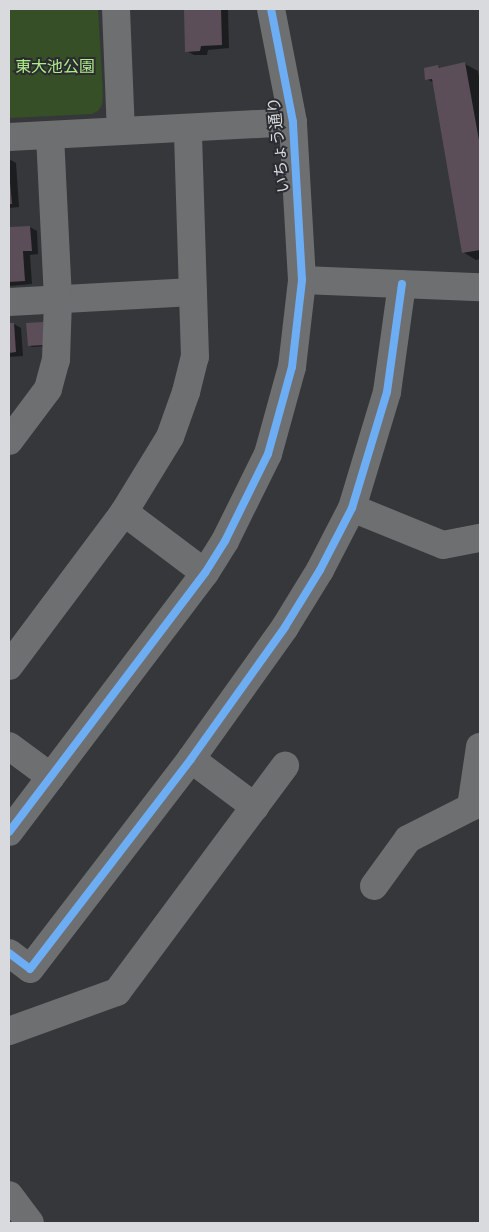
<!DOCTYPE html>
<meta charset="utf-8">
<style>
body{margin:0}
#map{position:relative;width:489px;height:1232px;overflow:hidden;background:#36373a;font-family:Lato,"Noto Sans JP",sans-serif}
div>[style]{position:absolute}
.green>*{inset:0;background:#364f26}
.shadow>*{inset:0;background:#0007}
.building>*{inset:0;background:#5b4e59}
.minor>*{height:28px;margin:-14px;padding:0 14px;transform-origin:14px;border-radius:14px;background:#6e6f70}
.cycleway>*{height:8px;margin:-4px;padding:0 4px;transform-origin:4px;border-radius:4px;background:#6dadf4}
span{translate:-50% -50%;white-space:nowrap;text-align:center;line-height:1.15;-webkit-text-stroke:4px #2b2c31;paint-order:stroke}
.park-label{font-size:16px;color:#aeec87}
.street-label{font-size:16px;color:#d9dadd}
.frame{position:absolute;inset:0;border:10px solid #d9dadd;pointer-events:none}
</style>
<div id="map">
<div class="green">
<i style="clip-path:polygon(9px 9px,98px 9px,103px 95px,102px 105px,98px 111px,92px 114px,9px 118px)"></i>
</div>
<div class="shadow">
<i style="clip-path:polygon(186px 9px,228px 9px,229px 48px,208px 50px,207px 55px,194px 55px,187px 51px)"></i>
<i style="clip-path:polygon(465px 64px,478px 71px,480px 84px,480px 259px,476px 260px,463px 252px,434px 83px,427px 79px,438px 66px,441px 69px)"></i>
<i style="clip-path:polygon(9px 159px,16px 163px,19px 207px,9px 208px)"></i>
<i style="clip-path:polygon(30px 227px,37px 231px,38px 254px,30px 255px,32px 284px,9px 286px,9px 229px)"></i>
<i style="clip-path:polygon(14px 324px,21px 328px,23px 356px,9px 357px,9px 325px)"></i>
<i style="clip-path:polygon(42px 324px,46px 326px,47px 346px,32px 347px,29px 345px)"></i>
</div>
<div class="building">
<i style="clip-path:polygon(184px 9px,221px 9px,222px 45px,201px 46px,200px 51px,185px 52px)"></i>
<i style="clip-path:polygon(465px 62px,480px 146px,480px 250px,462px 253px,432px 79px,425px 80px,424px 68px,438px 65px,439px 68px)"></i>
<i style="clip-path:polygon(9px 171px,12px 204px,9px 204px)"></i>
<i style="clip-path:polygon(30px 226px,32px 251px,23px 251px,25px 281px,9px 282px,9px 227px)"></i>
<i style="clip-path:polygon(43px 322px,44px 345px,28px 346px,26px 323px)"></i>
<i style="clip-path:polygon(9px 323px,14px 323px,16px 352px,9px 353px)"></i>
</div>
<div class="minor">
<i style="left:116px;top:9px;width:122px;rotate:87.7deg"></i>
<i style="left:9px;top:137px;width:284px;rotate:-3deg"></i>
<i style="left:302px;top:280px;width:178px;rotate:2.3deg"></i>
<i style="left:9px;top:302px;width:184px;rotate:-3.1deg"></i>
<i style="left:9px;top:441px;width:65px;rotate:-53.1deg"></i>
<i style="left:48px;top:389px;width:30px;rotate:-75deg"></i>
<i style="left:56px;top:360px;width:61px;rotate:-88.1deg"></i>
<i style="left:58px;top:299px;width:164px;rotate:-92.8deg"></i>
<i style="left:352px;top:508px;width:98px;rotate:22.1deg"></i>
<i style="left:443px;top:545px;width:38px;rotate:-11deg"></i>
<i style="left:124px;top:512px;width:101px;rotate:37deg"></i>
<i style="left:9px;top:666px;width:192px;rotate:-53.2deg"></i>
<i style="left:124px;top:512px;width:88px;rotate:-58.5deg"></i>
<i style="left:170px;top:437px;width:48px;rotate:-70.4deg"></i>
<i style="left:186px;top:392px;width:36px;rotate:-76deg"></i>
<i style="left:195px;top:357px;width:229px;rotate:-91.8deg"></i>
<i style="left:9px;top:746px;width:52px;rotate:36.4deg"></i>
<i style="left:191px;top:759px;width:80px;rotate:36.9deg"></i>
<i style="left:9px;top:832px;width:325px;rotate:-52.9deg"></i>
<i style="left:205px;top:573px;width:38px;rotate:-58deg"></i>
<i style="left:225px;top:541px;width:97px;rotate:-63.7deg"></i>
<i style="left:268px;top:454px;width:90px;rotate:-74.6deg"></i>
<i style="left:292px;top:367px;width:88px;rotate:-83.4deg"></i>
<i style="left:302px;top:280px;width:158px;rotate:-93.3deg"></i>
<i style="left:293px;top:122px;width:115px;rotate:-101deg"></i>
<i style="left:374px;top:886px;width:58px;rotate:-54.1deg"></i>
<i style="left:408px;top:839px;width:71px;rotate:-26.9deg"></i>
<i style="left:471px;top:807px;width:61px;rotate:-81.5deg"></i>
<i style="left:9px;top:953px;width:26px;rotate:37deg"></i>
<i style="left:30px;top:969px;width:265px;rotate:-52.5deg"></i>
<i style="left:191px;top:759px;width:162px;rotate:-54.5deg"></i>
<i style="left:285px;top:627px;width:67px;rotate:-58.4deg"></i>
<i style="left:320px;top:570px;width:70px;rotate:-62.7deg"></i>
<i style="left:352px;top:508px;width:121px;rotate:-73.2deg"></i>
<i style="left:387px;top:392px;width:109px;rotate:-82.1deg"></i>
<i style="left:9px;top:1031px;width:115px;rotate:-19.9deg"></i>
<i style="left:117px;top:992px;width:282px;rotate:-53.4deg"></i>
<i style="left:9px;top:1195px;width:35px;rotate:53deg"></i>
</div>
<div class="cycleway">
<i style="left:9px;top:832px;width:325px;rotate:-52.9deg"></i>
<i style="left:205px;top:573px;width:38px;rotate:-58deg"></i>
<i style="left:225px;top:541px;width:97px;rotate:-63.7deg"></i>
<i style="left:268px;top:454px;width:90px;rotate:-74.6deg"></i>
<i style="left:292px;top:367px;width:88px;rotate:-83.4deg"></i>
<i style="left:302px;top:280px;width:158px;rotate:-93.3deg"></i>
<i style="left:293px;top:122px;width:115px;rotate:-101deg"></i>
<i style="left:9px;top:953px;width:26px;rotate:37deg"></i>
<i style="left:30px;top:969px;width:265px;rotate:-52.5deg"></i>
<i style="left:191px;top:759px;width:162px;rotate:-54.5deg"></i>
<i style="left:285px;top:627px;width:67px;rotate:-58.4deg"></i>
<i style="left:320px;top:570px;width:70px;rotate:-62.7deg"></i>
<i style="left:352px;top:508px;width:121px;rotate:-73.2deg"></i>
<i style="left:387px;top:392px;width:109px;rotate:-82.1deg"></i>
</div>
<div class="park-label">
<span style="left:55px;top:66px">東大池公園</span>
</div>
<div class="street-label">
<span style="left:278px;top:145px;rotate:-96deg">いちょう通り</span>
</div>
<div class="frame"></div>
</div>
